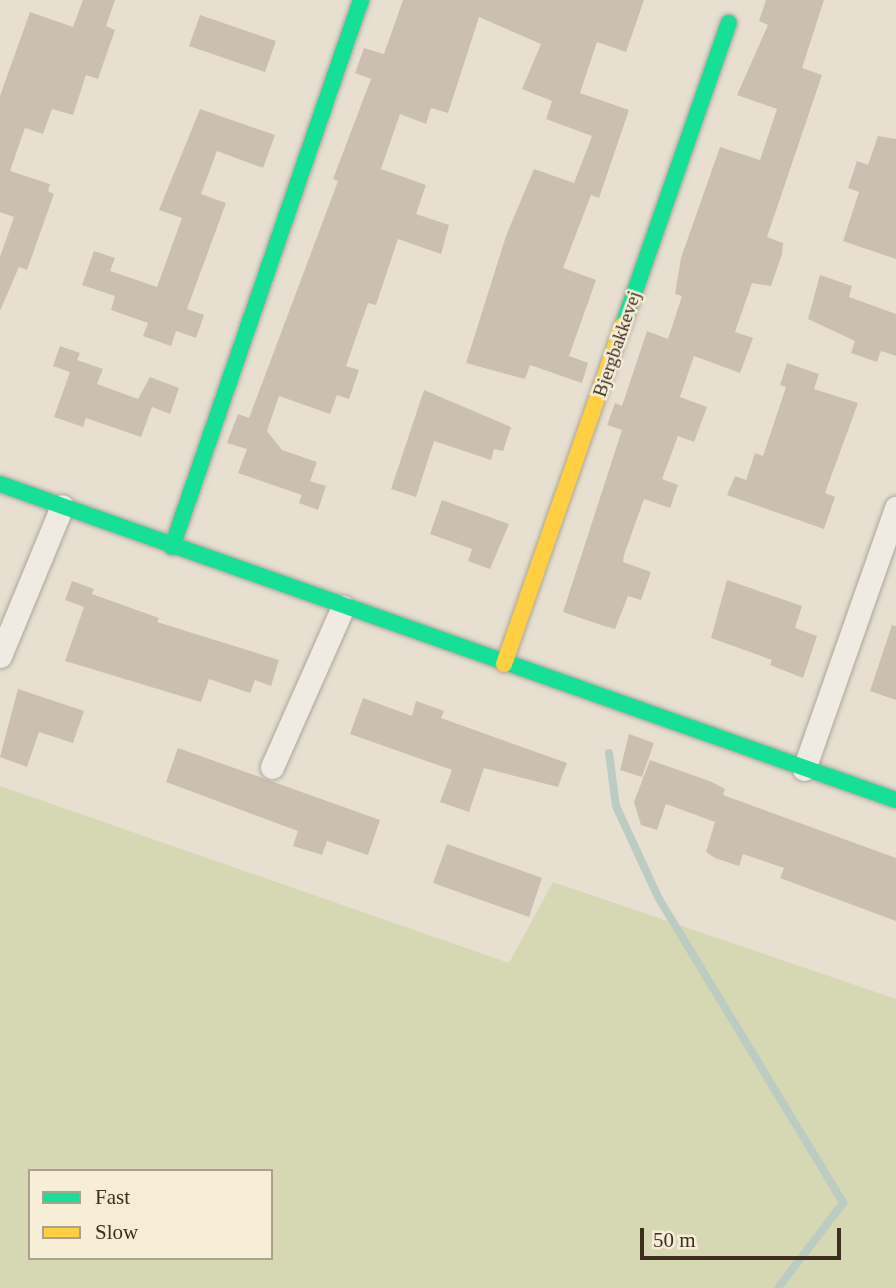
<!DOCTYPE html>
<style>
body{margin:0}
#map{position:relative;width:896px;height:1288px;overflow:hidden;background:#e7e0d1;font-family:"Times New Roman",serif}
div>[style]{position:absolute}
.green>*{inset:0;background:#d6d7b3}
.stream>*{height:8px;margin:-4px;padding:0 4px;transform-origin:4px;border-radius:4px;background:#bcccc2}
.building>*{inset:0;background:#cbbfb2}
.roads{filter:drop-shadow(0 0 2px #ada599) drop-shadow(0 0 2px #ada599)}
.street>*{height:23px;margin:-11.5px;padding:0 11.5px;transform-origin:11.5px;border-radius:11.5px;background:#efebe3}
.fast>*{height:16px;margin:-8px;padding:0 8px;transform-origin:8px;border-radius:8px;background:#16e098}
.slow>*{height:16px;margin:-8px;padding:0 8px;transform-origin:8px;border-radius:8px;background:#ffcf43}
span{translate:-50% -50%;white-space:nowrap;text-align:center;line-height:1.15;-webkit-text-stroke:5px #f7eed8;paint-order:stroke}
.street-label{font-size:19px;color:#3d2e20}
.legend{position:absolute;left:28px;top:1169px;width:245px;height:91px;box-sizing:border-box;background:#f7eed8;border:2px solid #ada18e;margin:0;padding:9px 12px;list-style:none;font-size:21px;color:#3d2e20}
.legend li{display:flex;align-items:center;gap:14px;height:35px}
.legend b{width:35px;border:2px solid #ada18e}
.scale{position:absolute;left:640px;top:1228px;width:201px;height:32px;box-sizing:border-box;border:4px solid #3d2e20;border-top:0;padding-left:9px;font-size:21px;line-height:24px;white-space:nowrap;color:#3d2e20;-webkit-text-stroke:5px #f7eed8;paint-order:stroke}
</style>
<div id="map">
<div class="green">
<i style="clip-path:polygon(evenodd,0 786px,509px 963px,553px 882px,896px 999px,896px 1288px,0 1288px,0 786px,30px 1171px,271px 1171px,271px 1258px,30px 1258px,30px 1171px)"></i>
</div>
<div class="stream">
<i style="left:609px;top:753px;width:53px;rotate:82.5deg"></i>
<i style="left:616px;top:806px;width:100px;rotate:65.2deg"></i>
<i style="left:658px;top:897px;width:358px;rotate:58.8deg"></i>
<i style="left:843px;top:1203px;width:107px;rotate:127.4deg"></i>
</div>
<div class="building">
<i style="clip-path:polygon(83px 0,115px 0,106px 26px,115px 30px,98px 79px,86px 75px,73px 115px,52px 109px,43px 134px,25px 128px,10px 171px,50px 184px,48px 191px,54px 194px,27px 270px,19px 267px,0 311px,0 257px,14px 217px,0 212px,0 96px,30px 12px,73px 27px)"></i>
<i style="clip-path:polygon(403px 0,644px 0,626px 52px,597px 42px,580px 93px,629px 110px,599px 198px,591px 195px,563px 268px,596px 280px,569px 356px,588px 363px,582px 383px,530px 365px,525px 379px,466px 363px,506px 236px,534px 169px,574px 183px,592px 136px,546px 119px,552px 101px,522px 89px,541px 44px,479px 17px,448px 113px,431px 108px,426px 124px,400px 114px,381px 169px,426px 185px,416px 214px,449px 225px,441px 254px,398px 239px,376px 305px,368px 303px,346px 366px,359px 370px,349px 399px,337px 395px,330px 414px,279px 396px,267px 431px,282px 450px,317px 462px,310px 481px,326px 486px,318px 510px,299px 503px,302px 495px,238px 473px,247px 449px,227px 443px,238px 414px,249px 418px,338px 181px,333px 179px,371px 79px,355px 73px,364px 48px,384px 54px)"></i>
<i style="clip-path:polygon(766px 0,824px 0,802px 68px,822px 75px,767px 237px,783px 243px,782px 254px,771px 286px,752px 283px,735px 332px,753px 338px,740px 373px,694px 356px,680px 397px,707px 407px,694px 442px,678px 436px,662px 479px,678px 485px,670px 508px,644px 499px,624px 555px,623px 562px,651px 572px,641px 600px,628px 596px,615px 629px,604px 626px,563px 612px,622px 430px,607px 425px,615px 403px,622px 406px,647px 331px,668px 339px,682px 296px,675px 294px,681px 258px,720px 147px,760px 160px,777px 109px,737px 95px,768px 25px,759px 21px)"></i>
<i style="clip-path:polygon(200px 15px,276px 41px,265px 72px,189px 46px)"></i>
<i style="clip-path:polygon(200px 109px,275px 135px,263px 168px,217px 151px,201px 194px,226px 203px,187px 309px,204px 315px,196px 338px,176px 331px,171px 346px,143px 336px,148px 323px,111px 310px,115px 296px,82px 285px,94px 251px,115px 258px,110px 271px,157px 287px,182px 218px,159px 210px)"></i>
<i style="clip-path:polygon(878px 136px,896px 139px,896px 259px,843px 241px,859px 192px,848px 188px,857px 161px,868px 165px)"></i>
<i style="clip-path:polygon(820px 275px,852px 286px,849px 297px,896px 314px,896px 356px,881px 351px,877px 362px,851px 353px,855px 341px,808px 319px)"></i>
<i style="clip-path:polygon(60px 346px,80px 353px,77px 360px,103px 369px,97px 384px,138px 399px,150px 377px,179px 388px,170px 414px,152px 407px,141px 437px,86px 418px,83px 427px,54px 417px,70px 372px,53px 366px)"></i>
<i style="clip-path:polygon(787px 363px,819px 374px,814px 389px,858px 403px,825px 493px,835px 497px,824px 529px,727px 495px,735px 476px,746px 480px,755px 453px,763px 456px,786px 387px,780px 385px)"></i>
<i style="clip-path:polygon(424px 390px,511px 427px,503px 451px,494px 449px,491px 460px,434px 441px,416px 497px,391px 489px)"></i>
<i style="clip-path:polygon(442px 500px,509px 524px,490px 569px,468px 561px,472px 549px,430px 534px)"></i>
<i style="clip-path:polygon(727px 580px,802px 606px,795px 628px,817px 636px,803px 678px,770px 665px,772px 660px,711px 638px)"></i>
<i style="clip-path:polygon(72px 581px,94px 589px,92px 594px,159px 618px,157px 622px,279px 660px,271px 686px,255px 680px,250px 693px,209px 679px,201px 702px,65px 661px,84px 607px,65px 600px)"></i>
<i style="clip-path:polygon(892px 625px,896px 626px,896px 700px,870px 691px)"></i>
<i style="clip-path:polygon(18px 689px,84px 711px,73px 743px,39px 732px,27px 767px,0 757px)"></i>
<i style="clip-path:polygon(363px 698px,412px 716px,416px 701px,444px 711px,441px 718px,567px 763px,558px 787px,484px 768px,469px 812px,440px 802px,452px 770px,350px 734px)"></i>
<i style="clip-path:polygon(629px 734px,654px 743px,642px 777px,620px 770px)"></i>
<i style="clip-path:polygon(178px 748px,380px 820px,368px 855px,327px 841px,322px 855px,293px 846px,298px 831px,166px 782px)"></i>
<i style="clip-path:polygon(650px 760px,712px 782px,725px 789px,723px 795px,896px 858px,896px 921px,780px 878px,784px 868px,743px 854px,739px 866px,715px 858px,706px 852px,715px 822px,666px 804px,657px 830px,641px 825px,634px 802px)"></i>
<i style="clip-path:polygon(447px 844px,542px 878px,529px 917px,433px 883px)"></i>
</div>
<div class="roads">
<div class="street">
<i style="left:0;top:656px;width:162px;rotate:-67.5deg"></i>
<i style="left:272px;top:767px;width:175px;rotate:-66.1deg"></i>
<i style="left:804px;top:769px;width:277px;rotate:-70.6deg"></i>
</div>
<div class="fast">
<i style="left:623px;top:325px;width:320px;rotate:-70.7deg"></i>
<i style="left:0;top:484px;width:950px;rotate:19.43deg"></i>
<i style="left:172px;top:547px;width:579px;rotate:-70.94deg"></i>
</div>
<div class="slow">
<i style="left:504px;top:664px;width:359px;rotate:-70.7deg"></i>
</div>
</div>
<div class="street-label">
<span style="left:617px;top:344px;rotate:-71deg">Bjergbakkevej</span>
</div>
<ul class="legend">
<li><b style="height:9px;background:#16e098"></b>Fast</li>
<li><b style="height:9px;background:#ffcf43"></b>Slow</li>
</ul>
<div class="scale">50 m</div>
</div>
